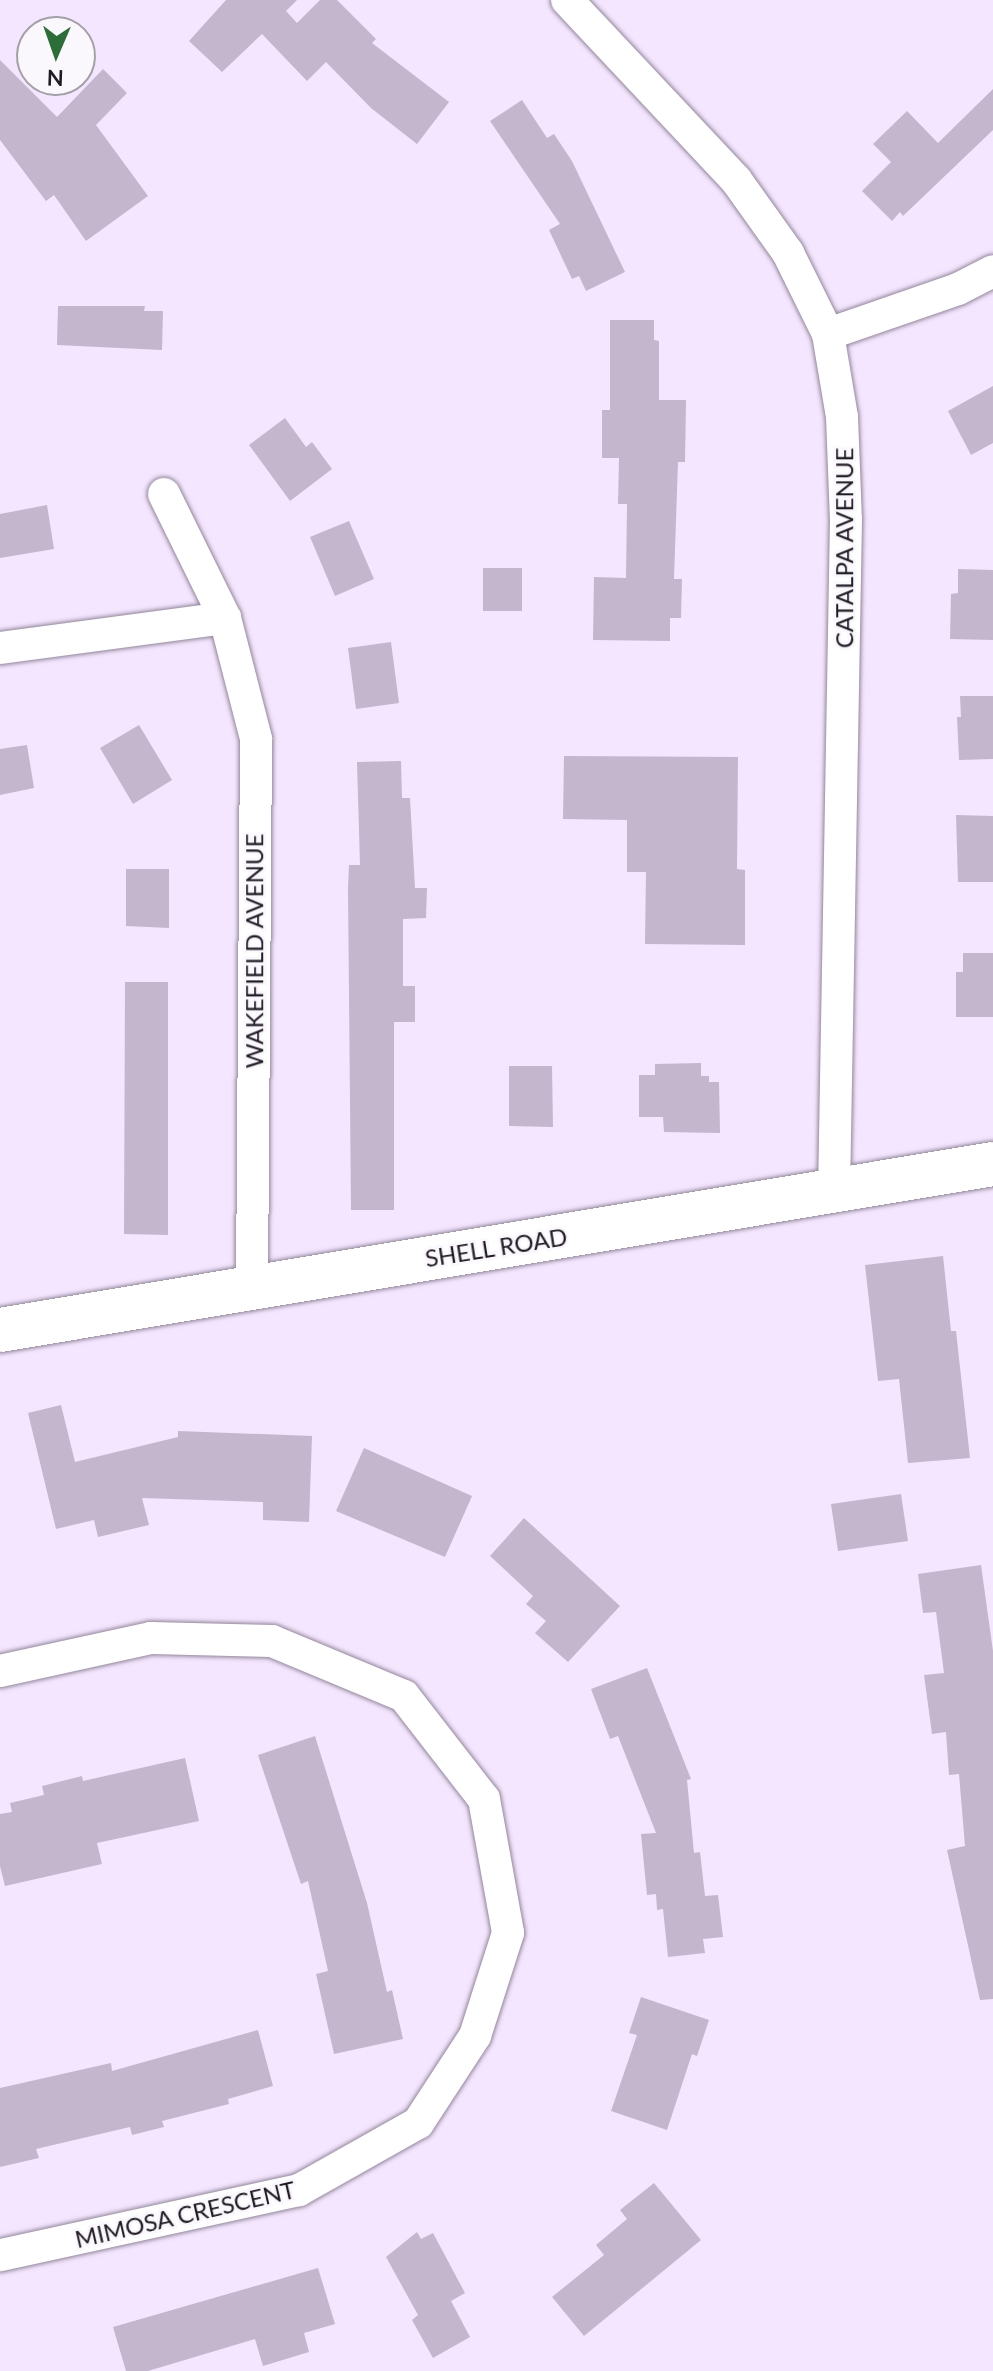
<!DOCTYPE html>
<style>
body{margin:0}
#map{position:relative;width:993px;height:2371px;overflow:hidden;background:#f4e6fe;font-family:Lato,sans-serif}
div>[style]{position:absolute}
.building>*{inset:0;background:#c3b6cd}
.roads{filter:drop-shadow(0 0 2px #92869c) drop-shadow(0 0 2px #92869c)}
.street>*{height:32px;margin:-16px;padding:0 16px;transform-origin:16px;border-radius:16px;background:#fff}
.secondary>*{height:44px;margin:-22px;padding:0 22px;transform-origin:22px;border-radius:22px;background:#fff}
span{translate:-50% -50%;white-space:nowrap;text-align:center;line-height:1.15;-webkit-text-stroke:6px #fbf8fd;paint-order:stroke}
.street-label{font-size:24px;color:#201b23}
.north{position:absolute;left:16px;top:16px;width:80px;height:80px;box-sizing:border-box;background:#fbf8fd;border:2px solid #a3a0a6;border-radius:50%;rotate:182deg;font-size:22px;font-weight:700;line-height:32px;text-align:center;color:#201b23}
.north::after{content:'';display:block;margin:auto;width:28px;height:36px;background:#2c6e38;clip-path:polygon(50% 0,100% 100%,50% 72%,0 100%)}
</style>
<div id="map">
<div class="building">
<i style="clip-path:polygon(226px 0,297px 0,286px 11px,297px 23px,320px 0,337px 0,376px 39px,372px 43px,449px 102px,417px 144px,371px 108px,326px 62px,307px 81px,262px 34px,222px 72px,189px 41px)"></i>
<i style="clip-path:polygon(0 60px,57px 117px,103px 69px,127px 93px,96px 125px,148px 196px,86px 241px,54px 195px,46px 201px,0 140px)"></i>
<i style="clip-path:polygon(993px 89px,993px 130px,903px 216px,900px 212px,892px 221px,862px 191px,891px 162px,873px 144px,907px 111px,938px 143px)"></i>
<i style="clip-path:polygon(522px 100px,547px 138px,554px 134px,572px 161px,625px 272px,586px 291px,579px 276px,572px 279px,549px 230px,560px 224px,490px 121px)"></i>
<i style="clip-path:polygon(58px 306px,145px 306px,144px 311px,163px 311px,162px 350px,57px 345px)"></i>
<i style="clip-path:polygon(610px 320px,654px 320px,654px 340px,659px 341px,659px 400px,686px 400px,685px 462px,678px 462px,674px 579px,682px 579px,681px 618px,670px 618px,670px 641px,593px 640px,594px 577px,626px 578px,627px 504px,618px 504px,619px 458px,602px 458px,602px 410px,610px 410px)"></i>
<i style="clip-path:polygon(993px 386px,993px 443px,971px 455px,948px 411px)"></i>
<i style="clip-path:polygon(285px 418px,306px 447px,312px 442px,332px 469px,290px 501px,249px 445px)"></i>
<i style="clip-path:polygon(47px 505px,54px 549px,0 558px,0 514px)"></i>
<i style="clip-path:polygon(349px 521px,374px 579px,335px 596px,310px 537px)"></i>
<i style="clip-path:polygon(483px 568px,522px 568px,522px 611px,483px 611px)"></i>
<i style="clip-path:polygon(958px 569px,993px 570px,993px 640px,950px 639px,951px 594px,958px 593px)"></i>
<i style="clip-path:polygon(391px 642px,399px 703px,356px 709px,348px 648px)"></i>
<i style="clip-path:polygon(960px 696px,993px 696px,993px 759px,959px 760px,957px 717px,961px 717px)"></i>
<i style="clip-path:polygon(139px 725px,172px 780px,133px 804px,100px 748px)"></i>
<i style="clip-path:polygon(27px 745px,34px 788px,0 795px,0 749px)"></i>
<i style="clip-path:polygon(564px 756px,738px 757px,737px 869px,745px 870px,745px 945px,645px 944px,646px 872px,627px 872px,627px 820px,563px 819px)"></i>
<i style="clip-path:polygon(401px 761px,402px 798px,410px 798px,415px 888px,427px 888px,426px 918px,403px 919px,403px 986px,415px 986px,415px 1022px,394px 1022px,394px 1210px,351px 1210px,348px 888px,349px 865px,360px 865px,357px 762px)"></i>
<i style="clip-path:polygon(956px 815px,993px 816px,993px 882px,958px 882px)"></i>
<i style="clip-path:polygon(126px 869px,169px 869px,169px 928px,126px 926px)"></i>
<i style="clip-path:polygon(963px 953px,993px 953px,993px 1017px,956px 1017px,956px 972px,963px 972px)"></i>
<i style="clip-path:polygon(125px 982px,168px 982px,168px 1235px,124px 1234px)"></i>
<i style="clip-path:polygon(701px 1063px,701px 1076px,709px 1076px,709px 1082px,719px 1082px,720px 1133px,664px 1132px,663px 1117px,639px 1117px,639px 1075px,655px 1075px,655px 1064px)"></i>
<i style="clip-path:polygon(509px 1066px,552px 1066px,553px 1127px,509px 1126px)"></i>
<i style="clip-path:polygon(943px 1256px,951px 1331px,956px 1331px,970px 1458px,908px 1463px,899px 1379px,878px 1381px,865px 1265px)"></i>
<i style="clip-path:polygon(61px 1405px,75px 1462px,178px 1437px,178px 1431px,312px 1436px,309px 1522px,263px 1520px,263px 1502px,142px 1498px,149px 1525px,98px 1537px,94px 1520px,56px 1529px,28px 1413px)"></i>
<i style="clip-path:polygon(364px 1448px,472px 1496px,445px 1557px,336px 1511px)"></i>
<i style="clip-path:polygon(901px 1494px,908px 1541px,838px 1551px,831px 1504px)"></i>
<i style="clip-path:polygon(524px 1518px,620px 1606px,568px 1662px,535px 1633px,546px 1621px,526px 1604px,533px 1596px,490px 1556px)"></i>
<i style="clip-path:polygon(981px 1565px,993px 1651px,993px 1999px,980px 2000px,947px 1850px,965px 1846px,959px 1774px,949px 1775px,946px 1732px,932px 1734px,924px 1675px,944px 1673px,936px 1612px,923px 1613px,918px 1574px)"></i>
<i style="clip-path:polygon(647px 1668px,691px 1779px,687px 1780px,694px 1853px,700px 1852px,705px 1896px,718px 1895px,723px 1937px,703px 1939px,705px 1953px,668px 1957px,663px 1909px,657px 1910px,656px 1894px,647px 1895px,641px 1834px,656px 1833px,618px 1736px,610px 1739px,591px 1689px)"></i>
<i style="clip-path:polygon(315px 1736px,367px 1903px,387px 1992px,392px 1990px,403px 2039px,334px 2054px,316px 1974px,328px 1971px,308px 1881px,301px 1884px,258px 1755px)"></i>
<i style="clip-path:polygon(185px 1758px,199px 1821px,97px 1843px,102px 1864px,5px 1886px,0 1866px,0 1814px,12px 1812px,10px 1803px,44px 1795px,42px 1786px,82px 1776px,83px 1781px)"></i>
<i style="clip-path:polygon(641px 1997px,709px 2020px,697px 2056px,692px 2054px,667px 2130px,611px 2111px,637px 2035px,629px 2033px)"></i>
<i style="clip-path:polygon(258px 2030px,273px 2086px,228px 2099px,229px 2104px,162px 2121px,164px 2127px,132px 2135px,130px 2127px,36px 2149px,39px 2158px,0 2167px,0 2088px,111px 2063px,112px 2071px)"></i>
<i style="clip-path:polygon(654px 2183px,701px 2240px,584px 2336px,552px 2297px,604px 2255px,596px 2245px,627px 2219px,620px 2210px)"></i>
<i style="clip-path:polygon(417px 2232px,421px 2239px,433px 2233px,465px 2293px,451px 2301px,470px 2337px,433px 2358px,412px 2320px,418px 2315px,386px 2257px)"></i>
<i style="clip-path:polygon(318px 2268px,335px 2324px,304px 2333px,309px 2352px,263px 2366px,255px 2339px,148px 2371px,126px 2371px,113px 2327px)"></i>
</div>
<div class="roads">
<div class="street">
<i style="left:567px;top:0;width:247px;rotate:46.8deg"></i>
<i style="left:736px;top:180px;width:90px;rotate:54.5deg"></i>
<i style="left:788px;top:253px;width:90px;rotate:63.7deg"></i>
<i style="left:828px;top:334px;width:84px;rotate:80.4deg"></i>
<i style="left:842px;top:417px;width:102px;rotate:87.8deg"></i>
<i style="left:846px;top:519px;width:672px;rotate:91.02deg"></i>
<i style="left:828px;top:334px;width:138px;rotate:-19.1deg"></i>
<i style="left:958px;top:289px;width:39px;rotate:-27deg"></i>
<i style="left:164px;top:494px;width:138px;rotate:63.8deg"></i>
<i style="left:0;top:648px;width:227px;rotate:-7.6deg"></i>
<i style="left:225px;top:618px;width:125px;rotate:75.6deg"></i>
<i style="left:256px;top:739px;width:548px;rotate:90.42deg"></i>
<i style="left:0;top:1671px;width:155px;rotate:-12.3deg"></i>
<i style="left:151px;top:1638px;width:121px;rotate:1.4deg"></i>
<i style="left:272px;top:1641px;width:143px;rotate:22.6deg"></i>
<i style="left:404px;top:1696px;width:130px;rotate:52.2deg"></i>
<i style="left:484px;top:1799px;width:136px;rotate:79.8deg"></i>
<i style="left:508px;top:1933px;width:108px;rotate:107.8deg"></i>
<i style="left:475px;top:2036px;width:104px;rotate:123.2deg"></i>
<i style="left:418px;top:2123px;width:137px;rotate:150.6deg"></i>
<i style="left:299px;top:2190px;width:306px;rotate:167.7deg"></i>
</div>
<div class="secondary">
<i style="left:0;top:1330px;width:1007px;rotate:-9.49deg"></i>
</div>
</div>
<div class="street-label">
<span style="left:844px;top:548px;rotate:-90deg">CATALPA AVENUE</span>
<span style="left:254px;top:951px;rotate:-90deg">WAKEFIELD AVENUE</span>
<span style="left:496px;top:1247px;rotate:-9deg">SHELL ROAD</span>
<span style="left:185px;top:2214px;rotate:-13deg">MIMOSA CRESCENT</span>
</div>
<div class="north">N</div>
</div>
